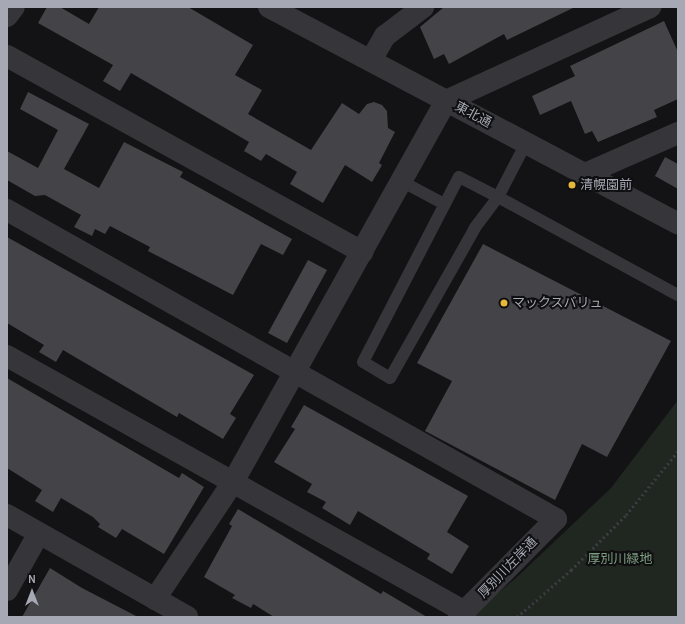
<!DOCTYPE html>
<meta charset="utf-8">
<style>
body{margin:0}
#map{position:relative;width:685px;height:624px;overflow:hidden;background:#131315;font-family:Karla,"Noto Sans JP",sans-serif}
div>[style]{position:absolute}
.green>*{inset:0;background:#202721}
.building>*{inset:0;background:#434348}
.path>*{height:2.5px;margin-top:-1.25px;transform-origin:0;background:repeating-linear-gradient(90deg,#3b3c41 0 2px,transparent 0 5px)}
.service>*{height:12px;margin:-6px;padding:0 6px;transform-origin:6px;border-radius:6px;background:#35353a}
.minor>*{height:22px;margin:-11px;padding:0 11px;transform-origin:11px;border-radius:11px;background:#35353a}
.tertiary>*{height:22px;margin:-11px;padding:0 11px;transform-origin:11px;border-radius:11px;background:#35353a}
.dots>*{width:11px;height:11px;translate:-50% -50%;box-sizing:border-box;border:2px solid #0f0e10;border-radius:50%}
span{translate:-50% -50%;white-space:nowrap;text-align:center;line-height:1.15;-webkit-text-stroke:4px #0f0e10;paint-order:stroke}
.street-label{font-size:13px;color:#a6a9b4}
.poi-label{font-size:13px;color:#a6a9b4}
.left{translate:0 -50%;text-align:left}
.park-label{font-size:13px;color:#7e9e82}
.frame{position:absolute;inset:0;border:8px solid #a6a9b4;pointer-events:none}
.north{position:absolute;left:12px;top:572px;width:40px;height:40px;-webkit-text-stroke:3px #0f0e10;paint-order:stroke;rotate:0deg;font-size:11px;font-weight:700;line-height:16px;text-align:center;color:#a6a9b4}
.north::after{content:'';display:block;margin:auto;width:14px;height:18px;background:#a6a9b4;clip-path:polygon(50% 0,100% 100%,50% 72%,0 100%)}
</style>
<div id="map">
<div class="green">
<i style="clip-path:polygon(678px 400px,678px 617px,470px 617px,516px 578px,611px 488px)"></i>
</div>
<div class="building">
<i style="clip-path:polygon(47px 7px,60px 7px,89px 24px,99px 7px,188px 7px,253px 45px,235px 75px,262px 90px,248px 114px,311px 150px,342px 103px,359px 114px,367px 104px,374px 102px,382px 105px,387px 111px,388px 128px,395px 132px,379px 163px,382px 165px,372px 182px,345px 165px,323px 203px,290px 184px,297px 172px,266px 154px,261px 161px,244px 151px,249px 142px,131px 73px,120px 91px,103px 81px,113px 65px,38px 23px)"></i>
<i style="clip-path:polygon(444px 7px,575px 7px,507px 40px,504px 34px,449px 64px,444px 54px,434px 59px,420px 27px)"></i>
<i style="clip-path:polygon(664px 21px,678px 52px,678px 99px,654px 110px,657px 117px,598px 142px,592px 131px,585px 134px,571px 101px,540px 115px,532px 96px,575px 76px,570px 66px)"></i>
<i style="clip-path:polygon(28px 92px,89px 124px,64px 169px,99px 188px,124px 142px,183px 172px,180px 177px,292px 239px,283px 255px,261px 244px,233px 295px,148px 251px,150px 247px,110px 226px,105px 234px,95px 229px,92px 236px,74px 227px,81px 215px,45px 195px,35px 196px,7px 180px,7px 151px,38px 168px,58px 130px,20px 109px)"></i>
<i style="clip-path:polygon(665px 157px,678px 164px,678px 189px,655px 176px)"></i>
<i style="clip-path:polygon(7px 237px,254px 375px,230px 414px,236px 418px,223px 439px,179px 413px,177px 417px,63px 350px,56px 362px,39px 352px,44px 345px,7px 323px)"></i>
<i style="clip-path:polygon(483px 244px,671px 341px,607px 457px,582px 444px,555px 500px,425px 431px,452px 381px,417px 363px)"></i>
<i style="clip-path:polygon(308px 260px,327px 270px,287px 343px,268px 333px)"></i>
<i style="clip-path:polygon(7px 378px,179px 478px,182px 473px,204px 487px,164px 554px,122px 529px,116px 538px,98px 527px,100px 524px,93px 517px,61px 498px,53px 512px,35px 501px,42px 490px,7px 468px)"></i>
<i style="clip-path:polygon(304px 405px,468px 496px,447px 532px,469px 546px,452px 574px,427px 559px,430px 554px,358px 511px,350px 525px,322px 508px,326px 502px,307px 492px,312px 484px,274px 462px,295px 429px,291px 427px)"></i>
<i style="clip-path:polygon(238px 509px,381px 594px,383px 591px,427px 617px,274px 617px,253px 604px,251px 608px,232px 598px,235px 595px,204px 577px,232px 526px,229px 524px)"></i>
<i style="clip-path:polygon(50px 568px,82px 588px,138px 617px,22px 617px)"></i>
</div>
<div class="path">
<i style="left:517px;top:617px;width:72px;rotate:-41deg"></i>
<i style="left:571px;top:570px;width:78px;rotate:-45deg"></i>
<i style="left:626px;top:515px;width:82px;rotate:-50.9deg"></i>
</div>
<div class="service">
<i style="left:526px;top:143px;width:61px;rotate:117.4deg"></i>
<i style="left:498px;top:197px;width:39px;rotate:127deg"></i>
<i style="left:475px;top:228px;width:172px;rotate:119.5deg"></i>
<i style="left:390px;top:378px;width:31px;rotate:-149deg"></i>
<i style="left:363px;top:362px;width:208px;rotate:-62.6deg"></i>
<i style="left:459px;top:177px;width:44px;rotate:27.1deg"></i>
<i style="left:498px;top:197px;width:205px;rotate:28.6deg"></i>
<i style="left:401px;top:181px;width:49px;rotate:28.1deg"></i>
</div>
<div class="minor">
<i style="left:7px;top:16px;width:11px;rotate:-52deg"></i>
<i style="left:7px;top:56px;width:406px;rotate:28.9deg"></i>
<i style="left:371px;top:60px;width:28px;rotate:-60deg"></i>
<i style="left:385px;top:36px;width:48px;rotate:-37.3deg"></i>
<i style="left:585px;top:174px;width:102px;rotate:-23.8deg"></i>
<i style="left:7px;top:210px;width:630px;rotate:29.37deg"></i>
<i style="left:556px;top:519px;width:138px;rotate:134.7deg"></i>
<i style="left:7px;top:356px;width:525px;rotate:29.2deg"></i>
<i style="left:7px;top:515px;width:207px;rotate:29.5deg"></i>
<i style="left:7px;top:590px;width:65px;rotate:-60.7deg"></i>
<i style="left:155px;top:599px;width:141px;rotate:-56.3deg"></i>
<i style="left:233px;top:482px;width:436px;rotate:-60.8deg"></i>
<i style="left:446px;top:101px;width:225px;rotate:-24.7deg"></i>
</div>
<div class="tertiary">
<i style="left:269px;top:7px;width:463px;rotate:27.9deg"></i>
</div>
<div class="dots">
<i style="left:572px;top:185px;background:#e6b83a"></i>
<i style="left:504px;top:303px;background:#e6b83a"></i>
</div>
<div class="street-label">
<span style="left:473px;top:115px;rotate:28deg">東北通</span>
<span style="left:508px;top:568px;rotate:-46deg">厚別川左岸通</span>
</div>
<div class="poi-label">
<span class="left" style="left:580px;top:185px">清幌園前</span>
<span class="left" style="left:512px;top:303px">マックスバリュ</span>
</div>
<div class="park-label">
<span style="left:620px;top:559px">厚別川緑地</span>
</div>
<div class="frame"></div>
<div class="north">N</div>
</div>
